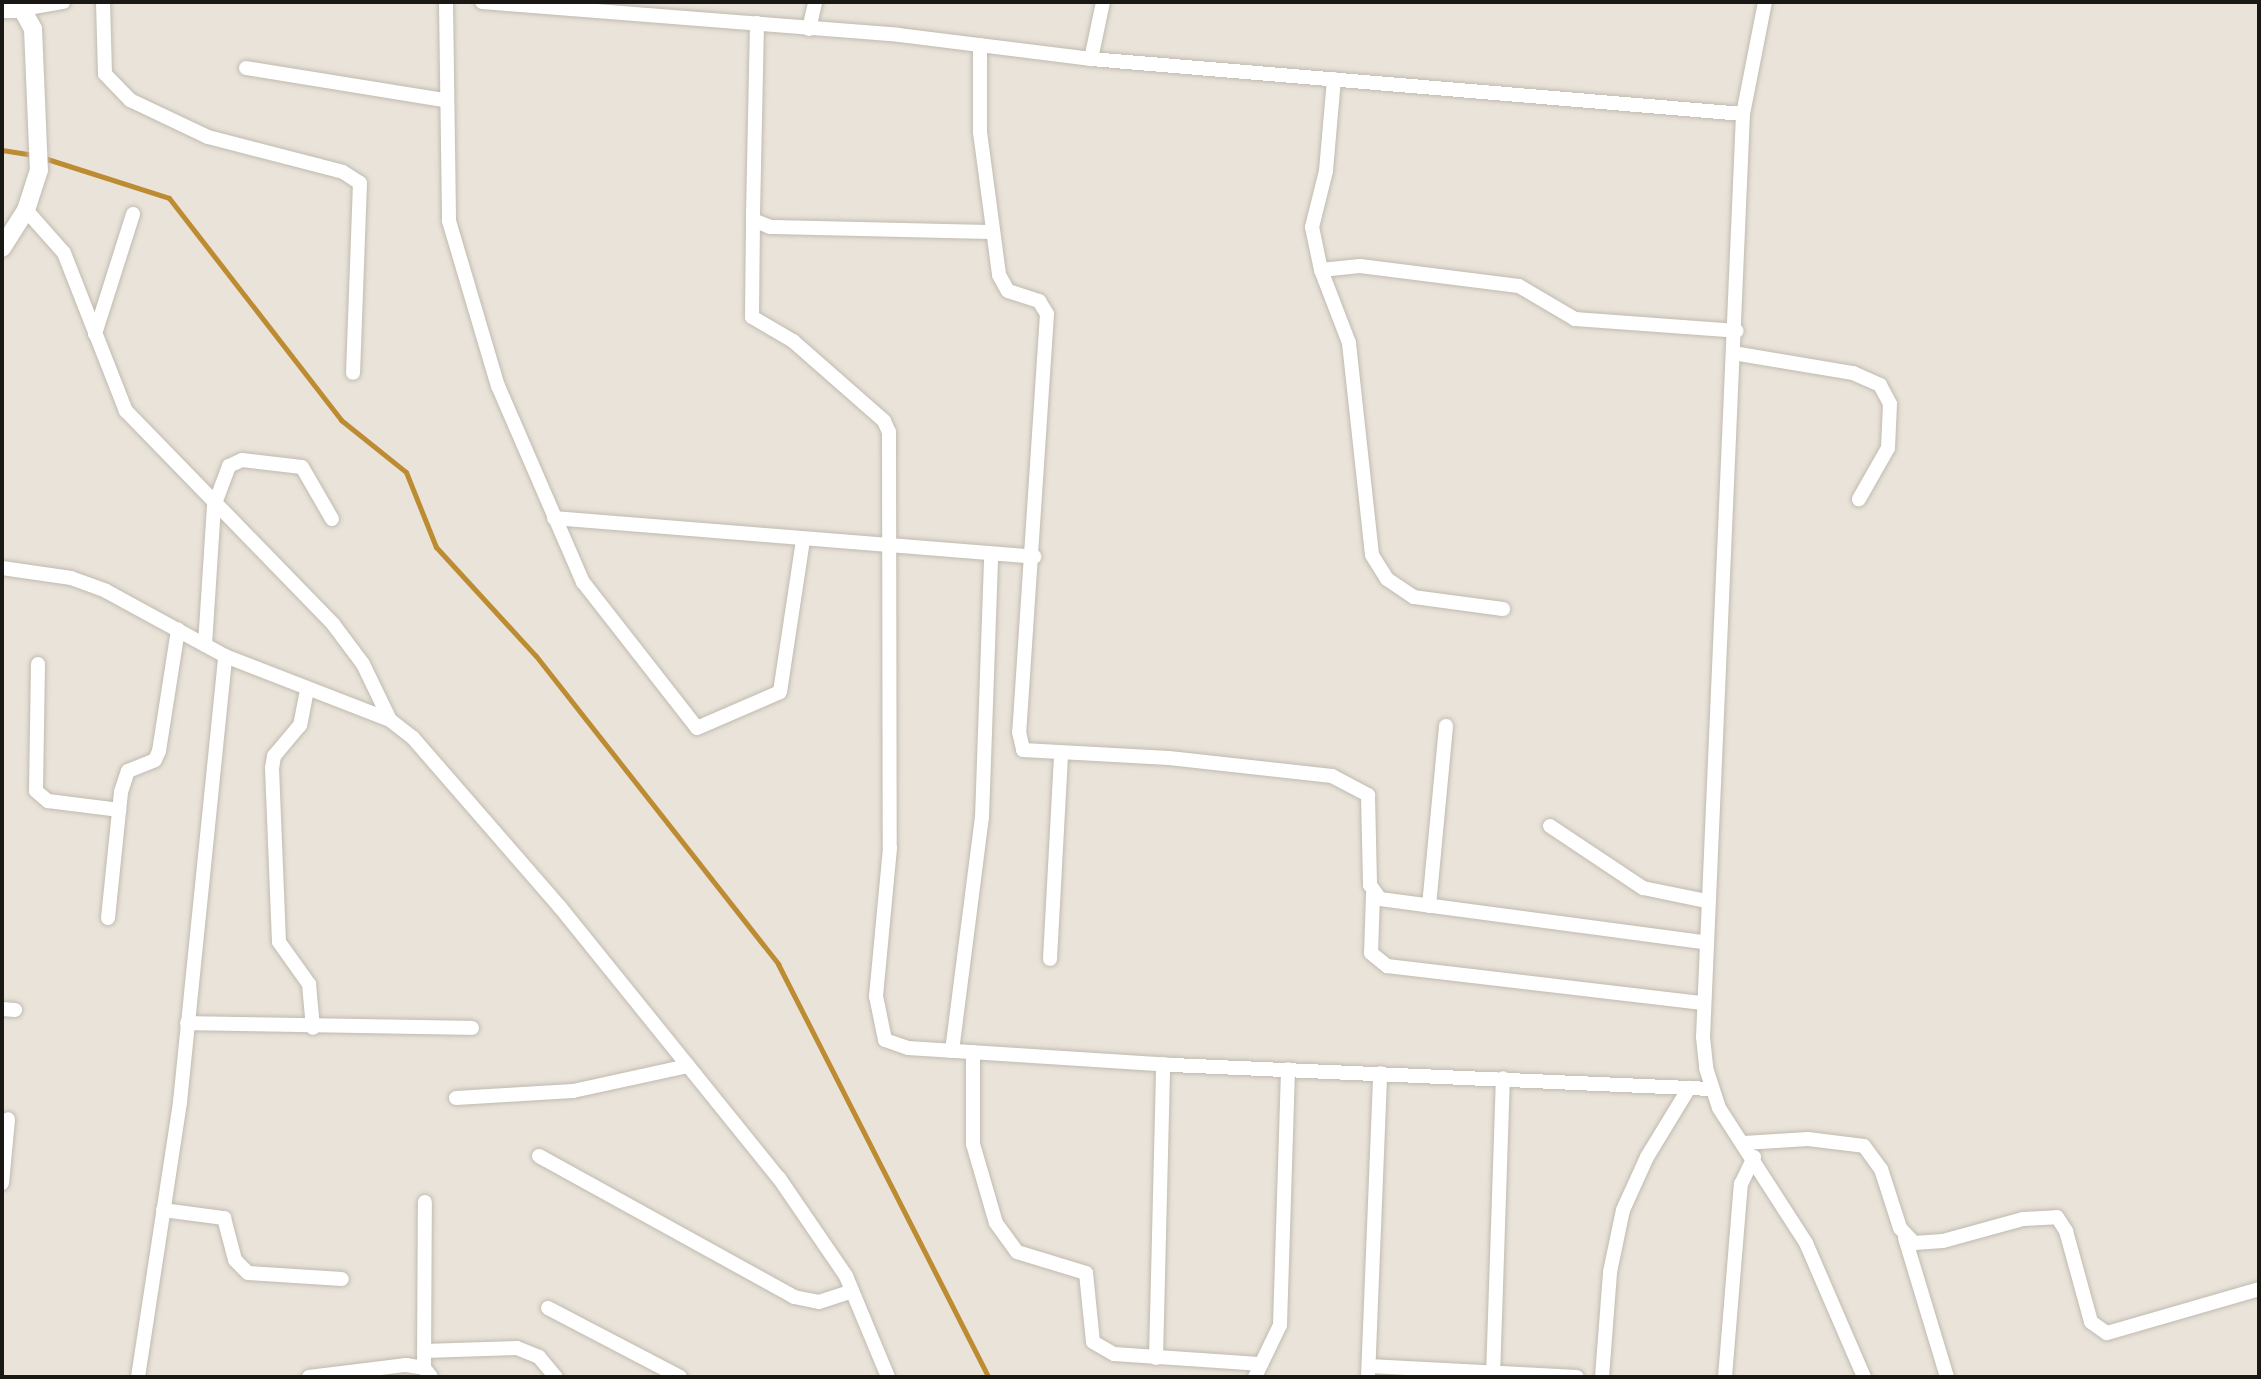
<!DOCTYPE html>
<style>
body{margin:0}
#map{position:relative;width:2261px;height:1379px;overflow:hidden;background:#e9e3d9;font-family:Helvetica,sans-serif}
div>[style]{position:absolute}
.stream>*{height:5px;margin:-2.5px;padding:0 2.5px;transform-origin:2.5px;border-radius:2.5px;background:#bd8c32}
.roads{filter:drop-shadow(0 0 2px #c0bab0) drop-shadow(0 0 2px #c0bab0)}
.minor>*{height:14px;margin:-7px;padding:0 7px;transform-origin:7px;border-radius:7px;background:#fff}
.tertiary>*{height:18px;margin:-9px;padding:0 9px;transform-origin:9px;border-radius:9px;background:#fff}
span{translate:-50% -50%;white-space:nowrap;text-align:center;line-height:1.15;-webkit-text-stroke:6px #f6f0e6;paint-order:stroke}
.frame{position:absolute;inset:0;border:4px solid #1a1815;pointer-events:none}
</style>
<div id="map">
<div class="stream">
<i style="left:2px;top:150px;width:32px;rotate:9deg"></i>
<i style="left:44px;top:158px;width:131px;rotate:17.7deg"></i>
<i style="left:169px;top:198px;width:281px;rotate:52.2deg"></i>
<i style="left:341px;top:420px;width:83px;rotate:38.7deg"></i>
<i style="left:406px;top:472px;width:81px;rotate:68.2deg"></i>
<i style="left:436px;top:547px;width:148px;rotate:47.5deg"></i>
<i style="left:536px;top:656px;width:392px;rotate:51.8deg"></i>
<i style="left:778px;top:964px;width:463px;rotate:63deg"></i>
</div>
<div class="roads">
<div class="minor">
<i style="left:103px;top:2px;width:72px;rotate:88.4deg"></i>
<i style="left:105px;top:74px;width:36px;rotate:46deg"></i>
<i style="left:130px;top:100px;width:86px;rotate:25.4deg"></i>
<i style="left:208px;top:137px;width:139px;rotate:14.5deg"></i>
<i style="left:343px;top:172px;width:20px;rotate:33deg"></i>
<i style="left:360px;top:183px;width:190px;rotate:92.1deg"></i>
<i style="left:446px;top:2px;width:219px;rotate:89.2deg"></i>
<i style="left:449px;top:221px;width:172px;rotate:73.5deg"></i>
<i style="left:498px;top:386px;width:214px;rotate:66.6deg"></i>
<i style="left:583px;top:582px;width:185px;rotate:52deg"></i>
<i style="left:697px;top:728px;width:90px;rotate:-23.4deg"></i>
<i style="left:780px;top:692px;width:154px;rotate:-81.4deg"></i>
<i style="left:482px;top:2px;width:418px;rotate:4.5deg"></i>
<i style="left:899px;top:35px;width:193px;rotate:7.1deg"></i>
<i style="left:1091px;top:59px;width:654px;rotate:4.82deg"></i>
<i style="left:1765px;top:2px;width:114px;rotate:101.1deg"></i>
<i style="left:1743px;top:114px;width:924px;rotate:92.48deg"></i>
<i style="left:1703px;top:1037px;width:31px;rotate:84deg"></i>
<i style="left:1706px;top:1068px;width:42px;rotate:72deg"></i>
<i style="left:1719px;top:1108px;width:161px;rotate:57.2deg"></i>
<i style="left:1806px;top:1243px;width:146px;rotate:66.6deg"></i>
<i style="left:22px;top:9px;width:42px;rotate:-9.7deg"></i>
<i style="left:757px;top:23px;width:197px;rotate:91.2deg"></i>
<i style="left:753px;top:220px;width:18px;rotate:22deg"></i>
<i style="left:770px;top:227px;width:223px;rotate:1.3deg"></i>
<i style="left:809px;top:29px;width:28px;rotate:-77deg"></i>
<i style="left:980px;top:45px;width:87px;rotate:90deg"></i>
<i style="left:980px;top:132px;width:144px;rotate:82.4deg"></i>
<i style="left:999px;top:275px;width:18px;rotate:61deg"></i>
<i style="left:1008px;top:291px;width:33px;rotate:18deg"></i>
<i style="left:1039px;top:301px;width:15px;rotate:58deg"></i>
<i style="left:1047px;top:314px;width:419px;rotate:93.8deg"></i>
<i style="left:1019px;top:732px;width:18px;rotate:77deg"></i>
<i style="left:1023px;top:750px;width:146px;rotate:3.1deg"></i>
<i style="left:1169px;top:758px;width:164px;rotate:6.3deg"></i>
<i style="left:1332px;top:776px;width:41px;rotate:27.8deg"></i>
<i style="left:1368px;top:795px;width:90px;rotate:88.7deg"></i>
<i style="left:1370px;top:885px;width:17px;rotate:54deg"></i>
<i style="left:1380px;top:899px;width:327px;rotate:7.6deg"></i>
<i style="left:1091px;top:59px;width:58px;rotate:-78.1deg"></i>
<i style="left:246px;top:68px;width:201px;rotate:9.2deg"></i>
<i style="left:1334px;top:79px;width:92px;rotate:95deg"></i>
<i style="left:1326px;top:171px;width:58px;rotate:104deg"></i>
<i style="left:1312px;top:227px;width:44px;rotate:78.2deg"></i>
<i style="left:1321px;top:270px;width:78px;rotate:69deg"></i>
<i style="left:1349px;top:343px;width:213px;rotate:83.8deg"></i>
<i style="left:1372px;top:555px;width:28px;rotate:58deg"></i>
<i style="left:1387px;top:579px;width:32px;rotate:34deg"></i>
<i style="left:1414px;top:597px;width:90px;rotate:7.7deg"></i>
<i style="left:26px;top:210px;width:57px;rotate:48.5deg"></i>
<i style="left:64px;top:253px;width:170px;rotate:68.6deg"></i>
<i style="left:126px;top:411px;width:297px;rotate:45.8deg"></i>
<i style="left:333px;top:624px;width:50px;rotate:53.1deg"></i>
<i style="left:363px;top:664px;width:62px;rotate:64.3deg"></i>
<i style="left:753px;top:220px;width:97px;rotate:90.6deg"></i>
<i style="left:752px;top:317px;width:48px;rotate:30.3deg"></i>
<i style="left:793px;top:341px;width:121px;rotate:41.3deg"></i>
<i style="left:884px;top:421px;width:12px;rotate:66deg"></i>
<i style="left:889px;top:432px;width:416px;rotate:89.9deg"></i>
<i style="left:890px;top:848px;width:149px;rotate:95.4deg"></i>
<i style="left:876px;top:996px;width:45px;rotate:78.4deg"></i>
<i style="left:885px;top:1040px;width:24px;rotate:19deg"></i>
<i style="left:908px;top:1048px;width:265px;rotate:3.7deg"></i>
<i style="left:1172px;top:1065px;width:540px;rotate:2.55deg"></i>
<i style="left:1321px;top:270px;width:39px;rotate:-6deg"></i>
<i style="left:1360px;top:266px;width:160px;rotate:7.2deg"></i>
<i style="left:1519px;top:286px;width:65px;rotate:30.5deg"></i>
<i style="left:1575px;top:319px;width:162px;rotate:4.2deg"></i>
<i style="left:95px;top:334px;width:126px;rotate:-72.4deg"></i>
<i style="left:1733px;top:353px;width:122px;rotate:9.5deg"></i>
<i style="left:1853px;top:373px;width:30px;rotate:24deg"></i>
<i style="left:1880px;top:385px;width:21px;rotate:62deg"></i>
<i style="left:1890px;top:404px;width:44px;rotate:92.6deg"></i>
<i style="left:1888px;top:448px;width:59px;rotate:119.6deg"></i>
<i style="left:554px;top:518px;width:482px;rotate:4.6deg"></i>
<i style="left:2px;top:568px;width:70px;rotate:8.2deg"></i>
<i style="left:71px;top:578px;width:37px;rotate:20deg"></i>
<i style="left:106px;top:591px;width:136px;rotate:28.6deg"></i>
<i style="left:225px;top:656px;width:177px;rotate:21.2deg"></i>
<i style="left:390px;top:720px;width:29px;rotate:38deg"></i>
<i style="left:413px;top:738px;width:224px;rotate:49deg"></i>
<i style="left:560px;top:907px;width:348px;rotate:51.1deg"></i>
<i style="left:779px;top:1178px;width:119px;rotate:55.6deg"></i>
<i style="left:846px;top:1276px;width:109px;rotate:67.4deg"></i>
<i style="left:205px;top:645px;width:139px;rotate:-86.3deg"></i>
<i style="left:214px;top:506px;width:43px;rotate:-69.4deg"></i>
<i style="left:229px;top:466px;width:14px;rotate:-25deg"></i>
<i style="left:242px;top:460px;width:60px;rotate:6.7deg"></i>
<i style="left:302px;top:467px;width:60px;rotate:60deg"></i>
<i style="left:38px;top:664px;width:127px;rotate:90.9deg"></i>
<i style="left:36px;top:791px;width:16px;rotate:40deg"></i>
<i style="left:48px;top:801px;width:72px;rotate:7.2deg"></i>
<i style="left:307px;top:690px;width:36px;rotate:101deg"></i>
<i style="left:300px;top:725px;width:40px;rotate:130deg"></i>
<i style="left:274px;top:756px;width:12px;rotate:99deg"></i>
<i style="left:272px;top:768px;width:174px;rotate:87.7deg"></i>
<i style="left:279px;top:942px;width:52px;rotate:54.5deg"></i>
<i style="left:309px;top:984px;width:44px;rotate:84.8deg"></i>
<i style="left:1550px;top:826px;width:112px;rotate:33.7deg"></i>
<i style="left:1643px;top:888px;width:64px;rotate:11.7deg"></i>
<i style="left:1373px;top:894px;width:59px;rotate:91.9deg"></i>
<i style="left:1371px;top:953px;width:21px;rotate:39deg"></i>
<i style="left:1387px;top:966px;width:318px;rotate:6.7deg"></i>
<i style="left:1429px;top:906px;width:181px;rotate:-84.6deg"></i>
<i style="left:108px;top:918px;width:127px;rotate:-84.1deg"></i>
<i style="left:121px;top:792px;width:22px;rotate:-72deg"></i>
<i style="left:128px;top:771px;width:29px;rotate:-22deg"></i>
<i style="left:155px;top:760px;width:10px;rotate:-66deg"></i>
<i style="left:159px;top:751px;width:123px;rotate:-81.1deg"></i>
<i style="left:1050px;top:959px;width:206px;rotate:-86.9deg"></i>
<i style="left:2px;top:1009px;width:13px;rotate:4deg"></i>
<i style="left:187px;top:1023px;width:285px;rotate:1deg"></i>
<i style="left:952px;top:1051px;width:235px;rotate:-82.7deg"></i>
<i style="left:982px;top:818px;width:264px;rotate:-88deg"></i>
<i style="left:973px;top:1052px;width:92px;rotate:90deg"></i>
<i style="left:973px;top:1144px;width:82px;rotate:73.8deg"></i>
<i style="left:996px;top:1223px;width:36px;rotate:54deg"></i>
<i style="left:1017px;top:1252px;width:72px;rotate:16.9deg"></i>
<i style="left:1086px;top:1273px;width:69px;rotate:84.2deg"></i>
<i style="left:1093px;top:1342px;width:24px;rotate:30deg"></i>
<i style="left:1114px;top:1354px;width:145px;rotate:3.9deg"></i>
<i style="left:456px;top:1098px;width:117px;rotate:-3.4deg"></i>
<i style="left:573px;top:1091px;width:118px;rotate:-12.3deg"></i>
<i style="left:1744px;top:1143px;width:64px;rotate:-3.6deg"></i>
<i style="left:1808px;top:1139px;width:56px;rotate:7.1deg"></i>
<i style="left:1864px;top:1146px;width:29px;rotate:54deg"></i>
<i style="left:1881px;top:1169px;width:62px;rotate:72.1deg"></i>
<i style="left:1900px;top:1228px;width:21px;rotate:47deg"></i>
<i style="left:1914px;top:1243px;width:29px;rotate:-4deg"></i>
<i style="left:1943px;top:1241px;width:83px;rotate:-15.4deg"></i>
<i style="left:2023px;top:1219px;width:34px;rotate:-3deg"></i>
<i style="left:2057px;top:1217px;width:17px;rotate:57deg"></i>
<i style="left:2066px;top:1231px;width:94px;rotate:74.6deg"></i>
<i style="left:2091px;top:1322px;width:19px;rotate:35deg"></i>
<i style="left:2107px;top:1333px;width:158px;rotate:-16.1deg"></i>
<i style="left:539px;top:1156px;width:291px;rotate:28.9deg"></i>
<i style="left:794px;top:1297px;width:25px;rotate:11deg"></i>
<i style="left:819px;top:1302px;width:35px;rotate:-18deg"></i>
<i style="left:2px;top:1183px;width:64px;rotate:-84.6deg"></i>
<i style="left:163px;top:1210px;width:62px;rotate:7.5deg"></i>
<i style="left:224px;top:1218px;width:43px;rotate:75.3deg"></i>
<i style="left:235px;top:1260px;width:18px;rotate:45deg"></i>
<i style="left:248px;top:1273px;width:94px;rotate:3.7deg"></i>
<i style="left:1905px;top:1238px;width:145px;rotate:73.2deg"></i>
<i style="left:548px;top:1308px;width:149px;rotate:27.6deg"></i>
<i style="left:424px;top:1351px;width:93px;rotate:-1.8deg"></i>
<i style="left:517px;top:1348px;width:24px;rotate:22deg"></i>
<i style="left:539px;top:1357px;width:26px;rotate:50deg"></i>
<i style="left:1156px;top:1358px;width:294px;rotate:-88.6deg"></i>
<i style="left:1369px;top:1366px;width:208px;rotate:3deg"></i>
<i style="left:424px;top:1368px;width:166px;rotate:-89.7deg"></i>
<i style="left:138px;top:1377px;width:278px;rotate:-81.3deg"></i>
<i style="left:180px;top:1102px;width:448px;rotate:-84.2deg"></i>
<i style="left:309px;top:1377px;width:98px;rotate:-7.1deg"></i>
<i style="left:406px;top:1365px;width:18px;rotate:9deg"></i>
<i style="left:424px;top:1368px;width:11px;rotate:52deg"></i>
<i style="left:1255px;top:1377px;width:58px;rotate:-64.3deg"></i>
<i style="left:1280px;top:1325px;width:256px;rotate:-88.2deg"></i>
<i style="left:1368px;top:1377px;width:304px;rotate:-87.7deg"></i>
<i style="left:1493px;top:1377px;width:299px;rotate:-88.1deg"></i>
<i style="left:1602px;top:1377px;width:105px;rotate:-85.6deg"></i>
<i style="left:1610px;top:1272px;width:63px;rotate:-78.2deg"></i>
<i style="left:1623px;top:1210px;width:58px;rotate:-65.6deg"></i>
<i style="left:1647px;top:1157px;width:81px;rotate:-58.7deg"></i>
<i style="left:1725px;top:1377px;width:194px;rotate:-85.3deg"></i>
<i style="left:1741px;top:1184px;width:30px;rotate:-64deg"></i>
</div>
<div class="tertiary">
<i style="left:2px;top:9px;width:20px"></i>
<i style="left:22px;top:9px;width:23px;rotate:61deg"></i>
<i style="left:33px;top:29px;width:141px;rotate:87.6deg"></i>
<i style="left:39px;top:170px;width:42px;rotate:108deg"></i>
<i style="left:26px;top:210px;width:45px;rotate:122.3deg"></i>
</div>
</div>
<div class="frame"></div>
</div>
